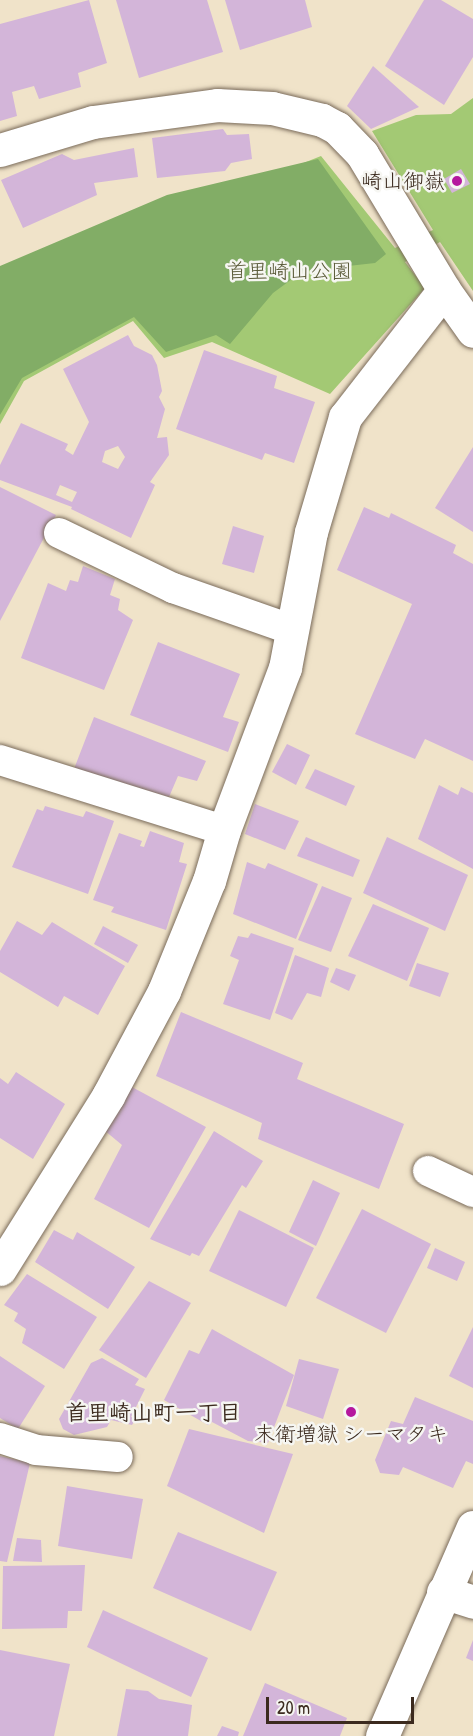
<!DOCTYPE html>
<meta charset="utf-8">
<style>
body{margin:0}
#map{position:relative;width:473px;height:1736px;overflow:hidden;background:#f0e3c9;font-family:"Patrick Hand","Klee One",sans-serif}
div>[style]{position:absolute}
.green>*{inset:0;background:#a3c974}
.forest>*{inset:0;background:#82ad66}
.building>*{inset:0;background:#d3b5d9}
.roads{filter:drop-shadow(0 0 2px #7a6b5a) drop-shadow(0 0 2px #7a6b5a)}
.service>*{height:30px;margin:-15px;padding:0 15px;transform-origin:15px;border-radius:15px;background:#fff}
.minor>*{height:33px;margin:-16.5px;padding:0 16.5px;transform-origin:16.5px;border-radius:16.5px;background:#fff}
.tertiary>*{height:33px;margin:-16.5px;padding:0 16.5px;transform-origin:16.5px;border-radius:16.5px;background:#fff}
.dots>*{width:16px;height:16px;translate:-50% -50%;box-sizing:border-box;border:3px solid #f6f6f2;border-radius:50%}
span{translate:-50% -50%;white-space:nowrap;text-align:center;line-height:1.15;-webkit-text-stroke:5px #f6f6f2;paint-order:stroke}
.poi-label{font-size:21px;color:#3b2a1e}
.right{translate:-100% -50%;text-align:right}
.park-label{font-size:21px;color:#5a5a38}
.neighbourhood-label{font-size:22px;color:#3b2a1e;font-weight:700}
.scale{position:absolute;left:266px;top:1697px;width:148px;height:27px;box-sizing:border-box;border:3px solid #3b2a1e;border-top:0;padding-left:8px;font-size:18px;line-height:21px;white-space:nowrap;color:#3b2a1e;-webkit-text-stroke:4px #f6f6f2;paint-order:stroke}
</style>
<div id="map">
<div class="green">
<i style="clip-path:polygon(473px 98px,473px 291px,440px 242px,405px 262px,425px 288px,330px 394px,212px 342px,164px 358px,133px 321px,24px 381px,0 424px,0 294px,29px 273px,321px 156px,395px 248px,433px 230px,372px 131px,416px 115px,451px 114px)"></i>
</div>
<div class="forest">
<i style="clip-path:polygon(318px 159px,386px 254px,375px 263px,303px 271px,273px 293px,230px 344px,216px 335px,166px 352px,134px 317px,22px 378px,0 415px,0 266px,167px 195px)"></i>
</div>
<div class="building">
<i style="clip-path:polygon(89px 0,107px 63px,78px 73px,81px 87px,39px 99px,34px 86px,12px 92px,17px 116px,0 121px,0 24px)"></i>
<i style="clip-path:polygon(116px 0,207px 0,223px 52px,139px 78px)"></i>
<i style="clip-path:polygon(225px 0,305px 0,312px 27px,240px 50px)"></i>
<i style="clip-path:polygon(424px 0,441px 0,473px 19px,473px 57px,444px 105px,385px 66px)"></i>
<i style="clip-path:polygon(373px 66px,419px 107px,371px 129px,347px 106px)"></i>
<i style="clip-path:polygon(223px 129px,227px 135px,249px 134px,252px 159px,231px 163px,225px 171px,157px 178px,152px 138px)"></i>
<i style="clip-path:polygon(134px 148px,138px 177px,94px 183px,97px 195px,23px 228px,1px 180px,62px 154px,74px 160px)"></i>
<i style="clip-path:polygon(461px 169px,470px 184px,452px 193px,444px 179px)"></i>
<i style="clip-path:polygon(evenodd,128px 335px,134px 346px,152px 355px,157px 365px,162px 391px,159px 397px,165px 409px,157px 438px,167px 437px,169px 455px,150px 482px,155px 485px,131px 538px,71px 509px,72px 507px,0 480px,0 465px,21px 423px,68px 444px,65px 450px,73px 455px,89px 422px,63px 369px,128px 335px,118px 446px,125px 457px,118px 469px,102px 462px,105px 451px,118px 446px,128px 335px,60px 485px,77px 492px,72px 502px,56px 495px,60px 485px)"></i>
<i style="clip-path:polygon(204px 350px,277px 376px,274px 388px,315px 402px,294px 463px,265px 453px,262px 460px,176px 429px)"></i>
<i style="clip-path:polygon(473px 447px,473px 532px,435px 508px)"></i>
<i style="clip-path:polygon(0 487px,56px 515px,0 621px)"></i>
<i style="clip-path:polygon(364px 507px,389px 518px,391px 513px,456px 545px,453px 553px,473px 564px,473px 761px,425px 739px,415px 759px,355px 734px,412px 604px,337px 570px)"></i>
<i style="clip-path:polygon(233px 526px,264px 536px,254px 573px,222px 564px)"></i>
<i style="clip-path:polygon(83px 566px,115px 579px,110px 595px,120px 599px,118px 610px,133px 620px,104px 690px,21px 658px,48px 583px,66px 591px,70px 580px,78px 582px)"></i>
<i style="clip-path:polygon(158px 642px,240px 674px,223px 717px,239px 722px,228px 752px,130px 715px)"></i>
<i style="clip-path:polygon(94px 717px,206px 761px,197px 781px,178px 776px,169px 797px,74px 769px)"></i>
<i style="clip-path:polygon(287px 744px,310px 755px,296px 785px,272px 772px)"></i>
<i style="clip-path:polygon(315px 769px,355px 786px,346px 806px,305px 788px)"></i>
<i style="clip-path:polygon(439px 785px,458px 795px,461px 787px,473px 793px,473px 869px,418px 839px)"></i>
<i style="clip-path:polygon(255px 804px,299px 821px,285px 850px,245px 834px)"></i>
<i style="clip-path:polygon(45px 806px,83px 817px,86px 811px,114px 821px,88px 894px,12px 867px,37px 809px,43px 811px)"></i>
<i style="clip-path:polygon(150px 831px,184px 843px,179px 862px,187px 864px,166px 930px,111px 912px,114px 907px,93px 900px,119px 833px,142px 841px,140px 846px,144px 847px)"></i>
<i style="clip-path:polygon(306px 837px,360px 860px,353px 877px,297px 856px)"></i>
<i style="clip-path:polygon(387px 837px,468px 875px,445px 931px,363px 893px)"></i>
<i style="clip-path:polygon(247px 862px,265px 869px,268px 863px,318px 884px,296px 939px,233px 914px)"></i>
<i style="clip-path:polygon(322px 886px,352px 898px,331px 952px,298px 940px)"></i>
<i style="clip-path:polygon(373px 904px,429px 928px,407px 981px,348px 956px)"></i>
<i style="clip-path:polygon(17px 921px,42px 935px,52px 922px,125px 966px,98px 1015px,64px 996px,58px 1007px,0 972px,0 951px)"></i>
<i style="clip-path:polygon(103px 926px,138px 945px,128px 963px,94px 944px)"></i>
<i style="clip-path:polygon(251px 933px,294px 948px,270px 1020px,223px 1004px,239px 960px,230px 956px,238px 936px,248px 938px)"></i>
<i style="clip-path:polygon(295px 955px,329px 968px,321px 997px,307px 993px,292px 1020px,275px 1013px)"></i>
<i style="clip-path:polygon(417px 963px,449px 973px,440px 997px,409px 986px)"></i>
<i style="clip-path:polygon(336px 968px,356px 975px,349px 991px,330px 982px)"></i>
<i style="clip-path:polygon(181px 1012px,303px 1063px,297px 1079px,404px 1124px,379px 1189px,258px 1139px,262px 1123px,156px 1076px)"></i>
<i style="clip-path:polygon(16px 1072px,65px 1104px,33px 1159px,0 1138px,0 1078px,8px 1084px)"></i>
<i style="clip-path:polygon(132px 1087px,206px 1127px,149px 1228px,94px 1199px,122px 1145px,104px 1130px)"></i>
<i style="clip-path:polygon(214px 1131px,263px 1161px,246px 1188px,242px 1185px,199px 1256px,192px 1253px,190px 1256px,150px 1239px)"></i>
<i style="clip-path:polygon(313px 1180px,340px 1193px,316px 1246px,289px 1232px)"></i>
<i style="clip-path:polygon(362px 1209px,431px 1244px,386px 1333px,316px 1298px)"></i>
<i style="clip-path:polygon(239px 1210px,314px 1248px,286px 1307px,209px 1271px)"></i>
<i style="clip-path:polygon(54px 1230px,73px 1240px,77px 1232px,135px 1267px,108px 1309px,35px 1262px)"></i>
<i style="clip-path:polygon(435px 1248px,465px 1262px,457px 1281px,427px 1268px)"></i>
<i style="clip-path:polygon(27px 1274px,97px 1317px,64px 1369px,22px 1343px,26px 1329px,14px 1321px,18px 1313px,4px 1305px)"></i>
<i style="clip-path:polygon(149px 1281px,191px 1303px,146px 1378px,99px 1350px)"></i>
<i style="clip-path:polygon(473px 1327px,473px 1388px,449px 1376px)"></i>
<i style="clip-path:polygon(212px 1329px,294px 1375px,268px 1443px,248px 1441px,212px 1422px,208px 1425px,164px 1400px,189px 1350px,199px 1354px)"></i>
<i style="clip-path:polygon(0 1356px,45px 1386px,18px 1429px,0 1418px)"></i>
<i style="clip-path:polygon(102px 1358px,139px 1379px,135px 1385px,145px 1389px,131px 1417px,136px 1418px,132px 1425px,111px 1420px,107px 1427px,74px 1435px,63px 1429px,59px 1419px,91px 1363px)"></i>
<i style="clip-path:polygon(299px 1359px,339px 1369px,323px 1419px,286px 1406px)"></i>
<i style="clip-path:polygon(415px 1397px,473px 1421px,473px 1464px,466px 1461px,453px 1488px,403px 1467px,399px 1475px,380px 1473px,375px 1460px,391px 1421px,403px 1424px)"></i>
<i style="clip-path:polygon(189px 1429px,293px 1454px,264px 1533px,167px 1486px)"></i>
<i style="clip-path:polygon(0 1456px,30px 1463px,7px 1562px,0 1561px)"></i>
<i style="clip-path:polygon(67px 1486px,143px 1499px,132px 1559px,58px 1546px)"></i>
<i style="clip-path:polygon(178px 1532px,277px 1572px,251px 1631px,153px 1588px)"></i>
<i style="clip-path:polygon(17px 1538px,41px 1540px,42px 1562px,13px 1561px)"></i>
<i style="clip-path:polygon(85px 1565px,82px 1611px,68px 1611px,67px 1628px,2px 1629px,3px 1566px)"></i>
<i style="clip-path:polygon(103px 1610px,208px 1658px,191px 1697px,87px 1647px)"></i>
<i style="clip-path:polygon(473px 1640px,473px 1661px,466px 1658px)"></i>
<i style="clip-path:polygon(0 1650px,70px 1664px,54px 1736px,0 1736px)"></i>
<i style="clip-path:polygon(265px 1683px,347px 1718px,340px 1736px,243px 1736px)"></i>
<i style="clip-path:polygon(126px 1689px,148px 1691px,159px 1699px,192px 1705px,188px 1736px,117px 1736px)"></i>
<i style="clip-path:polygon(222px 1726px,239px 1732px,238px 1736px,217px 1736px)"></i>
</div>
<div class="roads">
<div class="service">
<i style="left:59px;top:533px;width:127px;rotate:25.8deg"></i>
<i style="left:173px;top:588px;width:127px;rotate:19.3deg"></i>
<i style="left:0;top:760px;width:235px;rotate:17.4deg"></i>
<i style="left:428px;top:1171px;width:50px;rotate:25deg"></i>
<i style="left:0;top:1438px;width:38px;rotate:18deg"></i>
<i style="left:36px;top:1450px;width:82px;rotate:4.9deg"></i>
</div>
<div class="minor">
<i style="left:0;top:150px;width:97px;rotate:-16.8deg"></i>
<i style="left:93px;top:122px;width:125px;rotate:-7.8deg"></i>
<i style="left:217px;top:105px;width:55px;rotate:3.1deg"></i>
<i style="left:272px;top:108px;width:51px;rotate:13.5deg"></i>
<i style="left:322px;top:120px;width:17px;rotate:28deg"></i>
<i style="left:337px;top:128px;width:36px;rotate:46deg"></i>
<i style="left:362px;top:154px;width:159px;rotate:58.9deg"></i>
<i style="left:444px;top:290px;width:50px;rotate:54.7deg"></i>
<i style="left:0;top:1269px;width:204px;rotate:-58deg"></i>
<i style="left:108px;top:1096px;width:119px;rotate:-61.9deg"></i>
<i style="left:164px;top:991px;width:119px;rotate:-67.8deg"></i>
<i style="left:209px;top:881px;width:53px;rotate:-73.6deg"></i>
<i style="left:224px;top:830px;width:173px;rotate:-69.4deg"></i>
<i style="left:285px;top:668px;width:138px;rotate:-79.2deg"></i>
<i style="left:311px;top:532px;width:120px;rotate:-73.5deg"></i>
<i style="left:345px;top:417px;width:161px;rotate:-52.1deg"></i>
<i style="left:443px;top:1592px;width:32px;rotate:18deg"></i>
</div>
<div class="tertiary">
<i style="left:382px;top:1736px;width:228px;rotate:-66.5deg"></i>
</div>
</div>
<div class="dots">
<i style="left:457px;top:181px;background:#b5179e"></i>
<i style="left:351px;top:1412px;background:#b5179e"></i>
</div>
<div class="poi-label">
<span class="right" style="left:445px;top:181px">崎山御嶽</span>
<span style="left:351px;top:1434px">末衛増獄 シーマタキ</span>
</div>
<div class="park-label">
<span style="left:289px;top:271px">首里崎山公園</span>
</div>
<div class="neighbourhood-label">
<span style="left:153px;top:1413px">首里崎山町一丁目</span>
</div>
<div class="scale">20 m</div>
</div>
